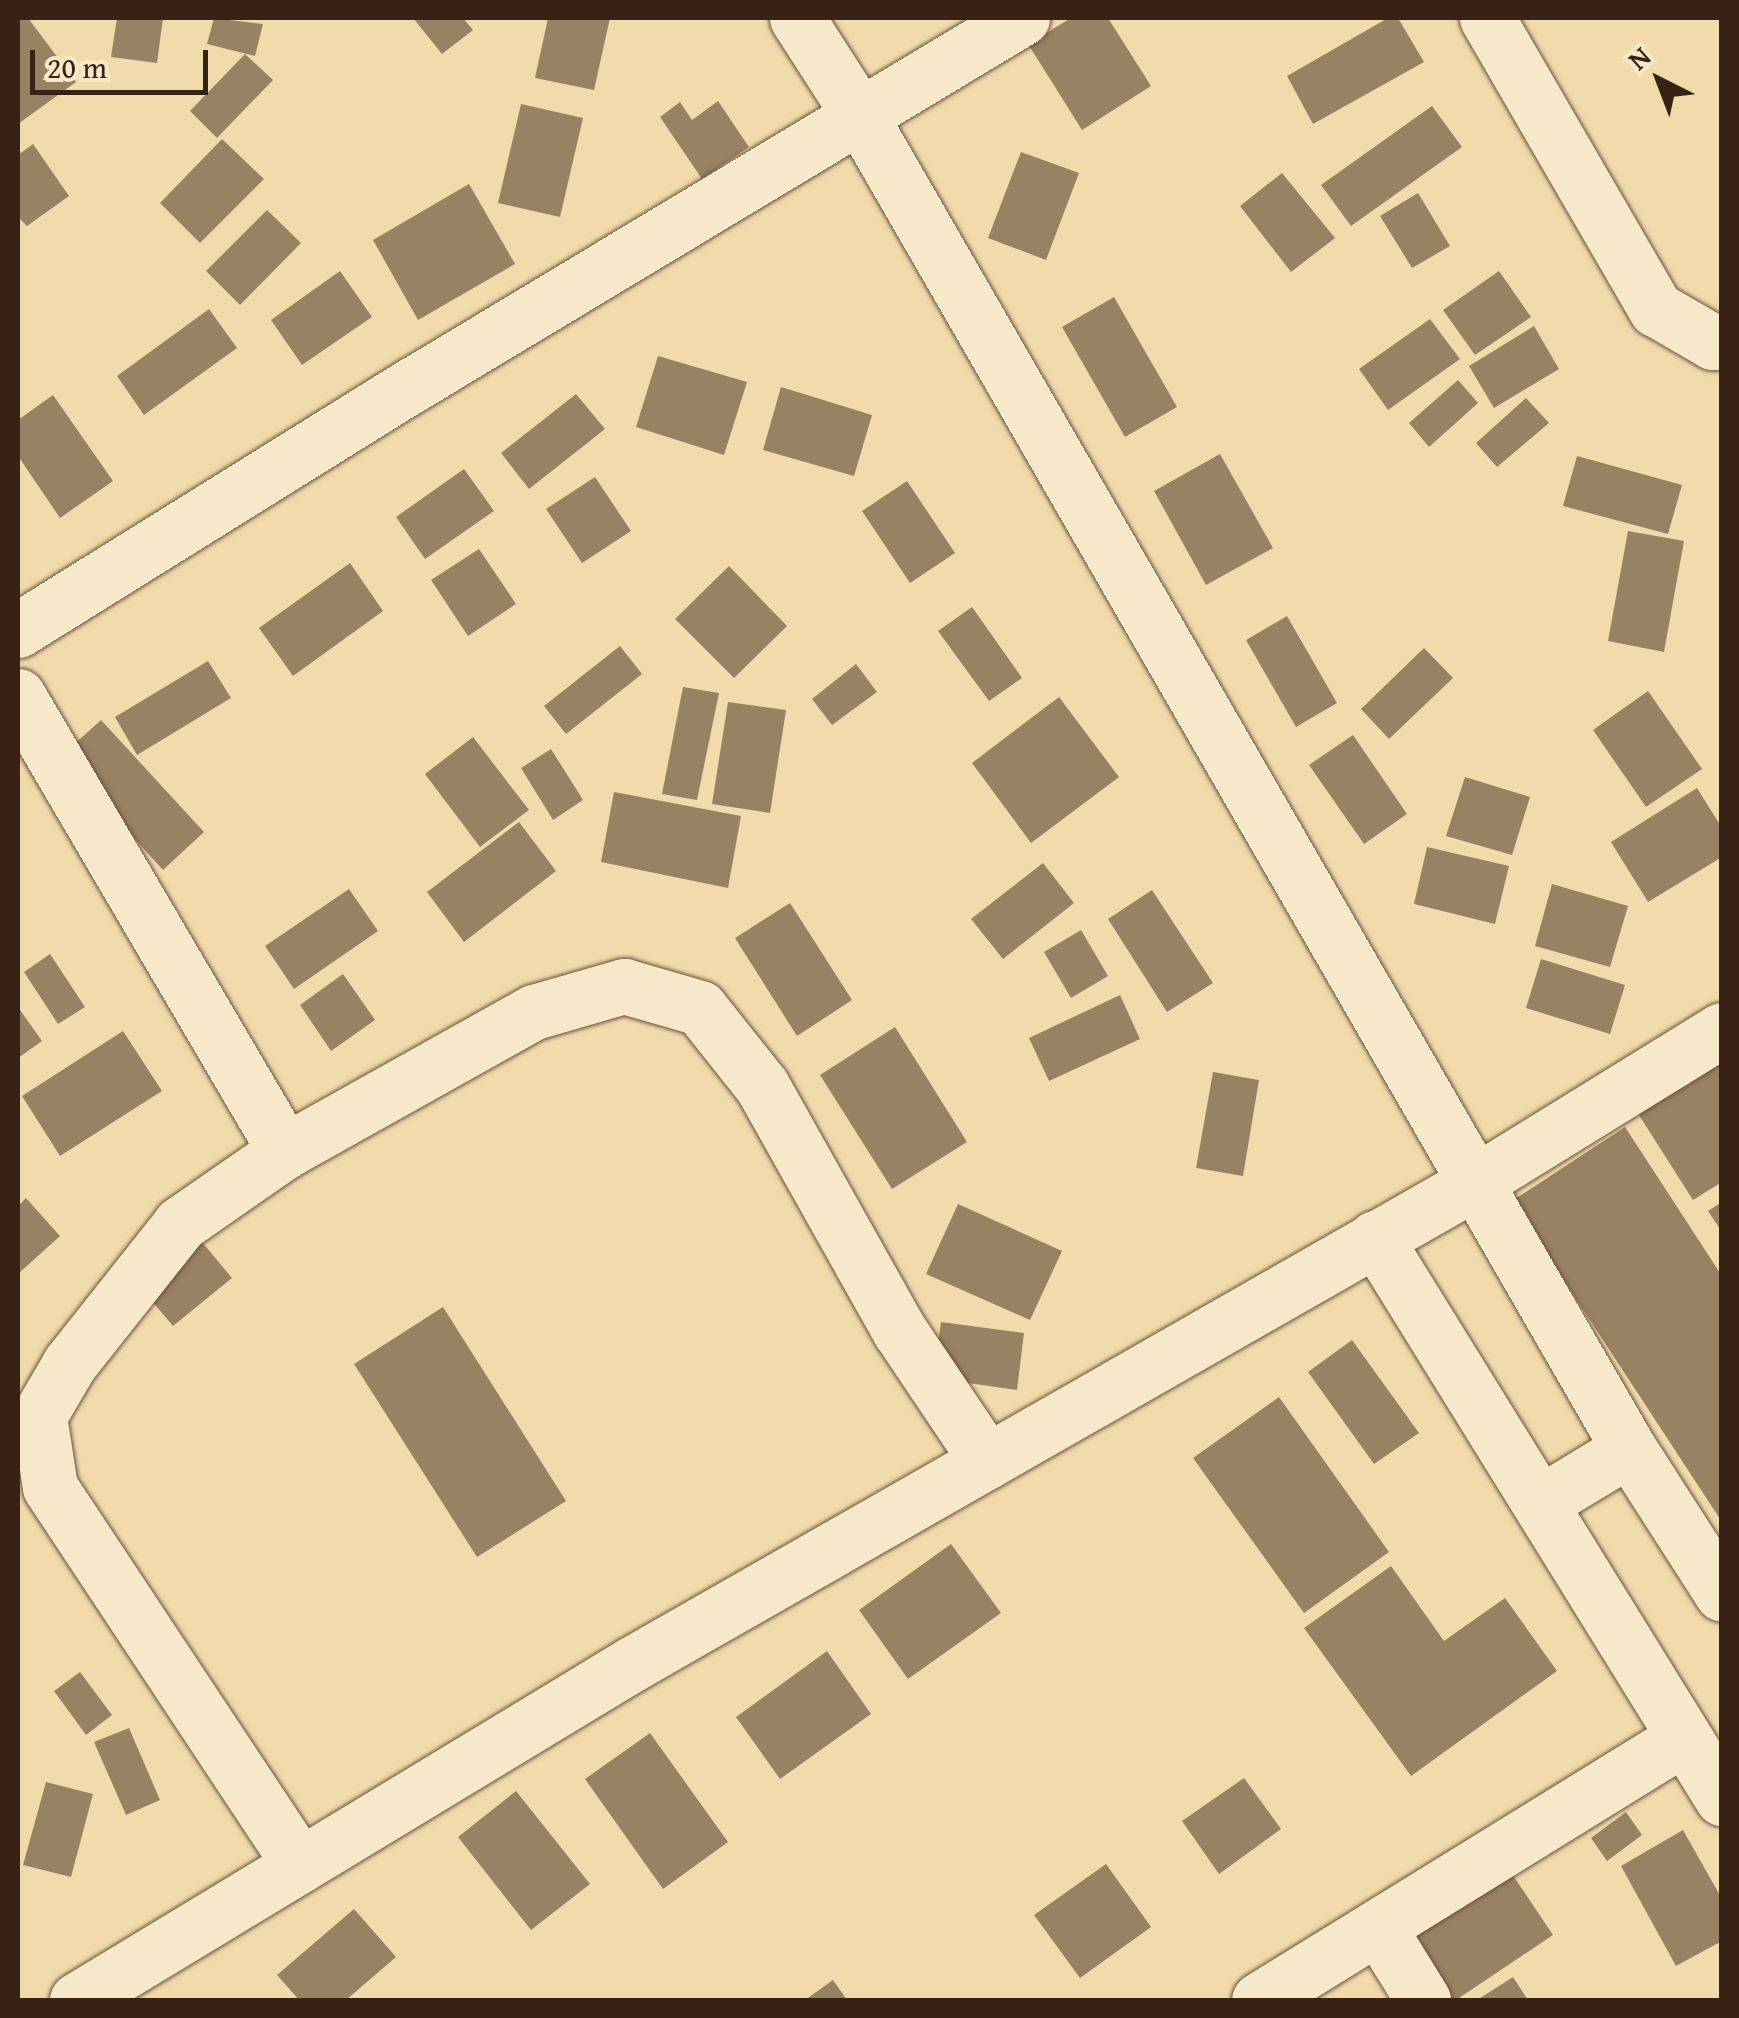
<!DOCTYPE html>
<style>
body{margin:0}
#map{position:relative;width:1739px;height:2018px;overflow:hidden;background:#f1dbab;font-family:"Gentium Book Plus",serif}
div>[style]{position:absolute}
.building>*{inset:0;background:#998263}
.roads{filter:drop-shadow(0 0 2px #68503b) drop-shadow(0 0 2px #68503b)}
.street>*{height:55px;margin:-27.5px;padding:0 27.5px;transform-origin:27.5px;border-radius:27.5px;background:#f6e8c8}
span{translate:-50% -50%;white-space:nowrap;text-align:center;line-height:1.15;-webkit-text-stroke:8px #f6e8c8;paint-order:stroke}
.frame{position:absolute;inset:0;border:20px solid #3a2116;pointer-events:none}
.north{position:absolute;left:1609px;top:30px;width:100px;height:100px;-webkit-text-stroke:8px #f6e8c8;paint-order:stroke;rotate:318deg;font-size:28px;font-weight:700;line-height:40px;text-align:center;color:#3a2116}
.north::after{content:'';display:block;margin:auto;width:35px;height:45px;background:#3a2116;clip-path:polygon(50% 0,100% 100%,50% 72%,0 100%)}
.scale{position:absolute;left:30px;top:50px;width:178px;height:45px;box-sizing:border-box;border:5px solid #3a2116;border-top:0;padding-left:12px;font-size:30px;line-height:35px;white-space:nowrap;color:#3a2116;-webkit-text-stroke:8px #f6e8c8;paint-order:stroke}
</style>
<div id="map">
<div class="building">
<i style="clip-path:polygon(18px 18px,28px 18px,76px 82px,18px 124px)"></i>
<i style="clip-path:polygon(117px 18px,163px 18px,157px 63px,111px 57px)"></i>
<i style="clip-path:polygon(214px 18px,263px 24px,255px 56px,207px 44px)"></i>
<i style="clip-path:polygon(413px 18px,463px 18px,473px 30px,442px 54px)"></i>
<i style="clip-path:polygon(548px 18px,610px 18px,594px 90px,535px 78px)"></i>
<i style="clip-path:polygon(1071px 18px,1108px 18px,1151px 86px,1082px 130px,1028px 44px)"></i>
<i style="clip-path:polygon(1388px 18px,1398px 18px,1424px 62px,1313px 124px,1287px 76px)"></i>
<i style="clip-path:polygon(245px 54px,273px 80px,217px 138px,190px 111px)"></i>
<i style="clip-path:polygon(718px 101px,749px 147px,702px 179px,660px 117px,680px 102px,692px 120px)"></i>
<i style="clip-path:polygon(521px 104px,583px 118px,560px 217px,498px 203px)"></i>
<i style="clip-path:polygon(1432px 106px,1462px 147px,1351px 226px,1321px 185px)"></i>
<i style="clip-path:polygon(222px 139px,264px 179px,200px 243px,160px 203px)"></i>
<i style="clip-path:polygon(33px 144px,69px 196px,27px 226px,18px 217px,18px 155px)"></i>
<i style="clip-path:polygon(1021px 152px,1079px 173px,1046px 260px,988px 238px)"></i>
<i style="clip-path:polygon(1282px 173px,1335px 238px,1291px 272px,1240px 206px)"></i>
<i style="clip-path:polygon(469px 184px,515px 264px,418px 320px,373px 240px)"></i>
<i style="clip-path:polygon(1418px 193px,1450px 246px,1412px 268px,1380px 216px)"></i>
<i style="clip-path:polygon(267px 210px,301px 243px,240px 305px,206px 271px)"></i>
<i style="clip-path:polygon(340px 271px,372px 317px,302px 365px,271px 320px)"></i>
<i style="clip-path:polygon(1499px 271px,1531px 317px,1475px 355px,1443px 310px)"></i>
<i style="clip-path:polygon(1114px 297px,1177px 407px,1125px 437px,1062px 327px)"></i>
<i style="clip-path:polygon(209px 309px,237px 348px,144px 415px,117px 376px)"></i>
<i style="clip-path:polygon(1430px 319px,1460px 359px,1388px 410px,1359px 369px)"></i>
<i style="clip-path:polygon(1534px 326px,1559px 369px,1494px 408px,1469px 366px)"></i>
<i style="clip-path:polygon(658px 356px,747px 382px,724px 455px,636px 427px)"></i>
<i style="clip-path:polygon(1458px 380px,1478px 403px,1429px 447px,1409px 423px)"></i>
<i style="clip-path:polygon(781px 387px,872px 415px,854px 476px,763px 450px)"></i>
<i style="clip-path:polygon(576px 394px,605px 429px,529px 489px,501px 453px)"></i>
<i style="clip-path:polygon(53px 395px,113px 481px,60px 518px,18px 456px,18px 420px)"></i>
<i style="clip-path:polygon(1526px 398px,1549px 423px,1497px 467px,1476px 443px)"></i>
<i style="clip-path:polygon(1220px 454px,1273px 548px,1206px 585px,1154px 491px)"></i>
<i style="clip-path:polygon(1577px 456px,1682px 485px,1668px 534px,1563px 506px)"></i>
<i style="clip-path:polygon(464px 469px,494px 511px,425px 559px,396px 517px)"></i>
<i style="clip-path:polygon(595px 477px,631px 531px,582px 563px,546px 509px)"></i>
<i style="clip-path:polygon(907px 481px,955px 553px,910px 583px,862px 511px)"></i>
<i style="clip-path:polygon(1628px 531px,1684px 541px,1664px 652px,1608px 641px)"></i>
<i style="clip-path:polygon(479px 549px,516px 604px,468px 636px,431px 580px)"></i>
<i style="clip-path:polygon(350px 563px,383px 611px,293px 676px,259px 628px)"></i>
<i style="clip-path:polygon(729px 566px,787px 626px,734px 678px,675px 619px)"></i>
<i style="clip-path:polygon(972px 607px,1022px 678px,989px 701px,938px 631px)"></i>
<i style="clip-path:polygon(1287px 616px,1337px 703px,1296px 727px,1246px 640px)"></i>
<i style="clip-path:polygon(620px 646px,642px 674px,566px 734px,544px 706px)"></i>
<i style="clip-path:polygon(1424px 648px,1453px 678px,1389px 739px,1361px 709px)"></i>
<i style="clip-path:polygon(208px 661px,231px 698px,137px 755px,115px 717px)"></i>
<i style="clip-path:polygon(856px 664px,877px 692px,832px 725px,812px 699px)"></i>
<i style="clip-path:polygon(683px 687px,719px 693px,697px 800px,662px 794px)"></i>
<i style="clip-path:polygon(1648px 691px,1702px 769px,1646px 807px,1593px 730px)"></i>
<i style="clip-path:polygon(1059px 697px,1119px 777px,1031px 843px,972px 763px)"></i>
<i style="clip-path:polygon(728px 702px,786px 710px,770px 813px,712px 804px)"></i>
<i style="clip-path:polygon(101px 720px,204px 832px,163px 870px,60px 757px)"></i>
<i style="clip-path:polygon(1353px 735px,1407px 814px,1364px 844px,1309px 765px)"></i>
<i style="clip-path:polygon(473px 737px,529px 810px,480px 847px,425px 774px)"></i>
<i style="clip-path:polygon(551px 749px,583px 800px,553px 820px,521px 768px)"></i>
<i style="clip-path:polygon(1465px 777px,1530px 797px,1512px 855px,1446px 836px)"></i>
<i style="clip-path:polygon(1697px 788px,1722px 828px,1722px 857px,1648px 902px,1611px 842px)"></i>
<i style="clip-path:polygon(614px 792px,741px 816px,728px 888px,601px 862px)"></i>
<i style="clip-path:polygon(519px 822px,556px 871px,464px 942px,427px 892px)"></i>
<i style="clip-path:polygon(1427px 847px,1509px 866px,1495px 924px,1414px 904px)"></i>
<i style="clip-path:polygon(1043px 863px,1074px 903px,1003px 959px,971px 919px)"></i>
<i style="clip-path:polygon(1552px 884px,1628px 906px,1610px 967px,1535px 946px)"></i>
<i style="clip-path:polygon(349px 889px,378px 931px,294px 989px,265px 946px)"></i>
<i style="clip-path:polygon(1152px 890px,1213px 983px,1167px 1012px,1108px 919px)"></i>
<i style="clip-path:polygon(790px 903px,852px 1000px,797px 1036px,735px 938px)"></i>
<i style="clip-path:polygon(1081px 930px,1108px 976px,1071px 998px,1044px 952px)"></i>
<i style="clip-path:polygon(50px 954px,85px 1007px,58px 1024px,24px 972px)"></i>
<i style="clip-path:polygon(1541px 959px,1625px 985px,1610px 1034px,1526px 1008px)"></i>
<i style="clip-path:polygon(343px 974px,375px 1020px,331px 1051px,300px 1005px)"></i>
<i style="clip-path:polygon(1120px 995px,1140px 1039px,1049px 1081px,1029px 1038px)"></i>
<i style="clip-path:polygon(18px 1007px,42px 1041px,18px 1058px)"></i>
<i style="clip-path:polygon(895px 1027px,967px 1142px,892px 1189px,820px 1075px)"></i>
<i style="clip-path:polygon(123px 1031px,162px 1091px,60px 1156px,22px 1096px)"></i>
<i style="clip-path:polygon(1722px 1058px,1722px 1182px,1693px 1200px,1637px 1112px)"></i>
<i style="clip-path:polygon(1213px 1072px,1259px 1080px,1243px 1176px,1196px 1168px)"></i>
<i style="clip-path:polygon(1625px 1127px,1722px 1276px,1722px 1522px,1512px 1201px)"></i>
<i style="clip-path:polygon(26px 1198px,60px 1236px,18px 1274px,18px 1206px)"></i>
<i style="clip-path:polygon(1722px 1202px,1722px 1232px,1708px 1211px)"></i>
<i style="clip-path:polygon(958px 1204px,1062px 1251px,1030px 1320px,926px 1274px)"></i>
<i style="clip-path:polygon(187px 1224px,232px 1278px,173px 1326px,128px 1273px)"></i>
<i style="clip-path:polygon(443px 1307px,566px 1501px,477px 1557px,354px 1364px)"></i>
<i style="clip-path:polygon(941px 1322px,1024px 1333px,1017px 1390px,933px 1378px)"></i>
<i style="clip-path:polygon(1352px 1340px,1419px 1433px,1374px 1464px,1308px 1372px)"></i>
<i style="clip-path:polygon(1279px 1397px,1389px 1552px,1304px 1613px,1193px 1458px)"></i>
<i style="clip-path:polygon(951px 1544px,1001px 1613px,908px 1679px,859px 1610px)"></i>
<i style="clip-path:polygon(1391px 1566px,1444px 1641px,1505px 1598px,1557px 1671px,1411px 1776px,1304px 1628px)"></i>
<i style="clip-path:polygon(827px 1651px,871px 1714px,780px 1779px,736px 1717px)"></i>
<i style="clip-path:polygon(80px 1672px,112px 1715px,86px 1735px,54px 1691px)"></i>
<i style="clip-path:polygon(129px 1728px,160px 1800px,126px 1815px,94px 1742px)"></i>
<i style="clip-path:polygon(650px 1733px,728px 1842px,663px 1889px,585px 1779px)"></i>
<i style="clip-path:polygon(1244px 1778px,1281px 1829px,1219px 1874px,1182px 1821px)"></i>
<i style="clip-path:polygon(46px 1782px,93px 1794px,71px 1877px,23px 1865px)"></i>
<i style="clip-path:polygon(516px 1791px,590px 1884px,531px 1930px,458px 1837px)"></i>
<i style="clip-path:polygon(1626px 1812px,1642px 1835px,1607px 1861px,1591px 1838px)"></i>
<i style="clip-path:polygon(1683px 1830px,1722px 1899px,1722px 1941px,1676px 1966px,1621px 1866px)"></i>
<i style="clip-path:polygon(1106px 1864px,1151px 1927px,1080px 1978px,1034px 1915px)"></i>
<i style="clip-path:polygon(1506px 1865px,1553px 1935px,1456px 2000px,1448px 2000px,1404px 1936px)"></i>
<i style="clip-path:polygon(354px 1909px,396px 1957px,346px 2000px,299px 2000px,277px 1975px)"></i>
<i style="clip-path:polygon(1513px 1977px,1528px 2000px,1477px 2000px)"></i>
<i style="clip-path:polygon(833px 1980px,847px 2000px,805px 2000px)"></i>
</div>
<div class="roads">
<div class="street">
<i style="left:797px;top:18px;width:117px;rotate:57.3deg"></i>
<i style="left:860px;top:116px;width:1539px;rotate:60.02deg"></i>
<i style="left:1629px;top:1449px;width:172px;rotate:57.3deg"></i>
<i style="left:1487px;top:18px;width:337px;rotate:59.9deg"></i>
<i style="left:1656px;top:309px;width:66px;rotate:30.1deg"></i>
<i style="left:1713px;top:342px;width:9px"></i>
<i style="left:18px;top:630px;width:464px;rotate:-31.9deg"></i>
<i style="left:412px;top:385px;width:712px;rotate:-31.03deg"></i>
<i style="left:18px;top:696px;width:528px;rotate:59.6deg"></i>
<i style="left:1375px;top:1238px;width:659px;rotate:58.22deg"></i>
<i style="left:1540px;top:1503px;width:104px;rotate:-31.2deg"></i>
<i style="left:300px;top:1865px;width:453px;rotate:-123.5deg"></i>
<i style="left:50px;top:1487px;width:72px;rotate:-98.8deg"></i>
<i style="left:39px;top:1416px;width:61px;rotate:-59.7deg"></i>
<i style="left:70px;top:1363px;width:177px;rotate:-51.6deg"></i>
<i style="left:180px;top:1224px;width:128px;rotate:-34.8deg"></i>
<i style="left:285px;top:1151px;width:285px;rotate:-29.2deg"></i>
<i style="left:534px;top:1012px;width:94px;rotate:-16.1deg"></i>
<i style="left:624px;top:986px;width:79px;rotate:16.1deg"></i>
<i style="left:700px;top:1008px;width:100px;rotate:51.5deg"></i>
<i style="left:762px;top:1086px;width:280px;rotate:60.7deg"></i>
<i style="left:899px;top:1330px;width:158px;rotate:56.1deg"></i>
<i style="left:1378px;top:1927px;width:86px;rotate:58.3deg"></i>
<i style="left:77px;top:2000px;width:649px;rotate:-31.19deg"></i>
<i style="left:632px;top:1664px;width:970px;rotate:-29.74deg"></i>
<i style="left:1474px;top:1183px;width:291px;rotate:-31.7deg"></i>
<i style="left:1259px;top:2000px;width:499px;rotate:-31.7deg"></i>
</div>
</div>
<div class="frame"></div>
<div class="north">N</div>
<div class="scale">20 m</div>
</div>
